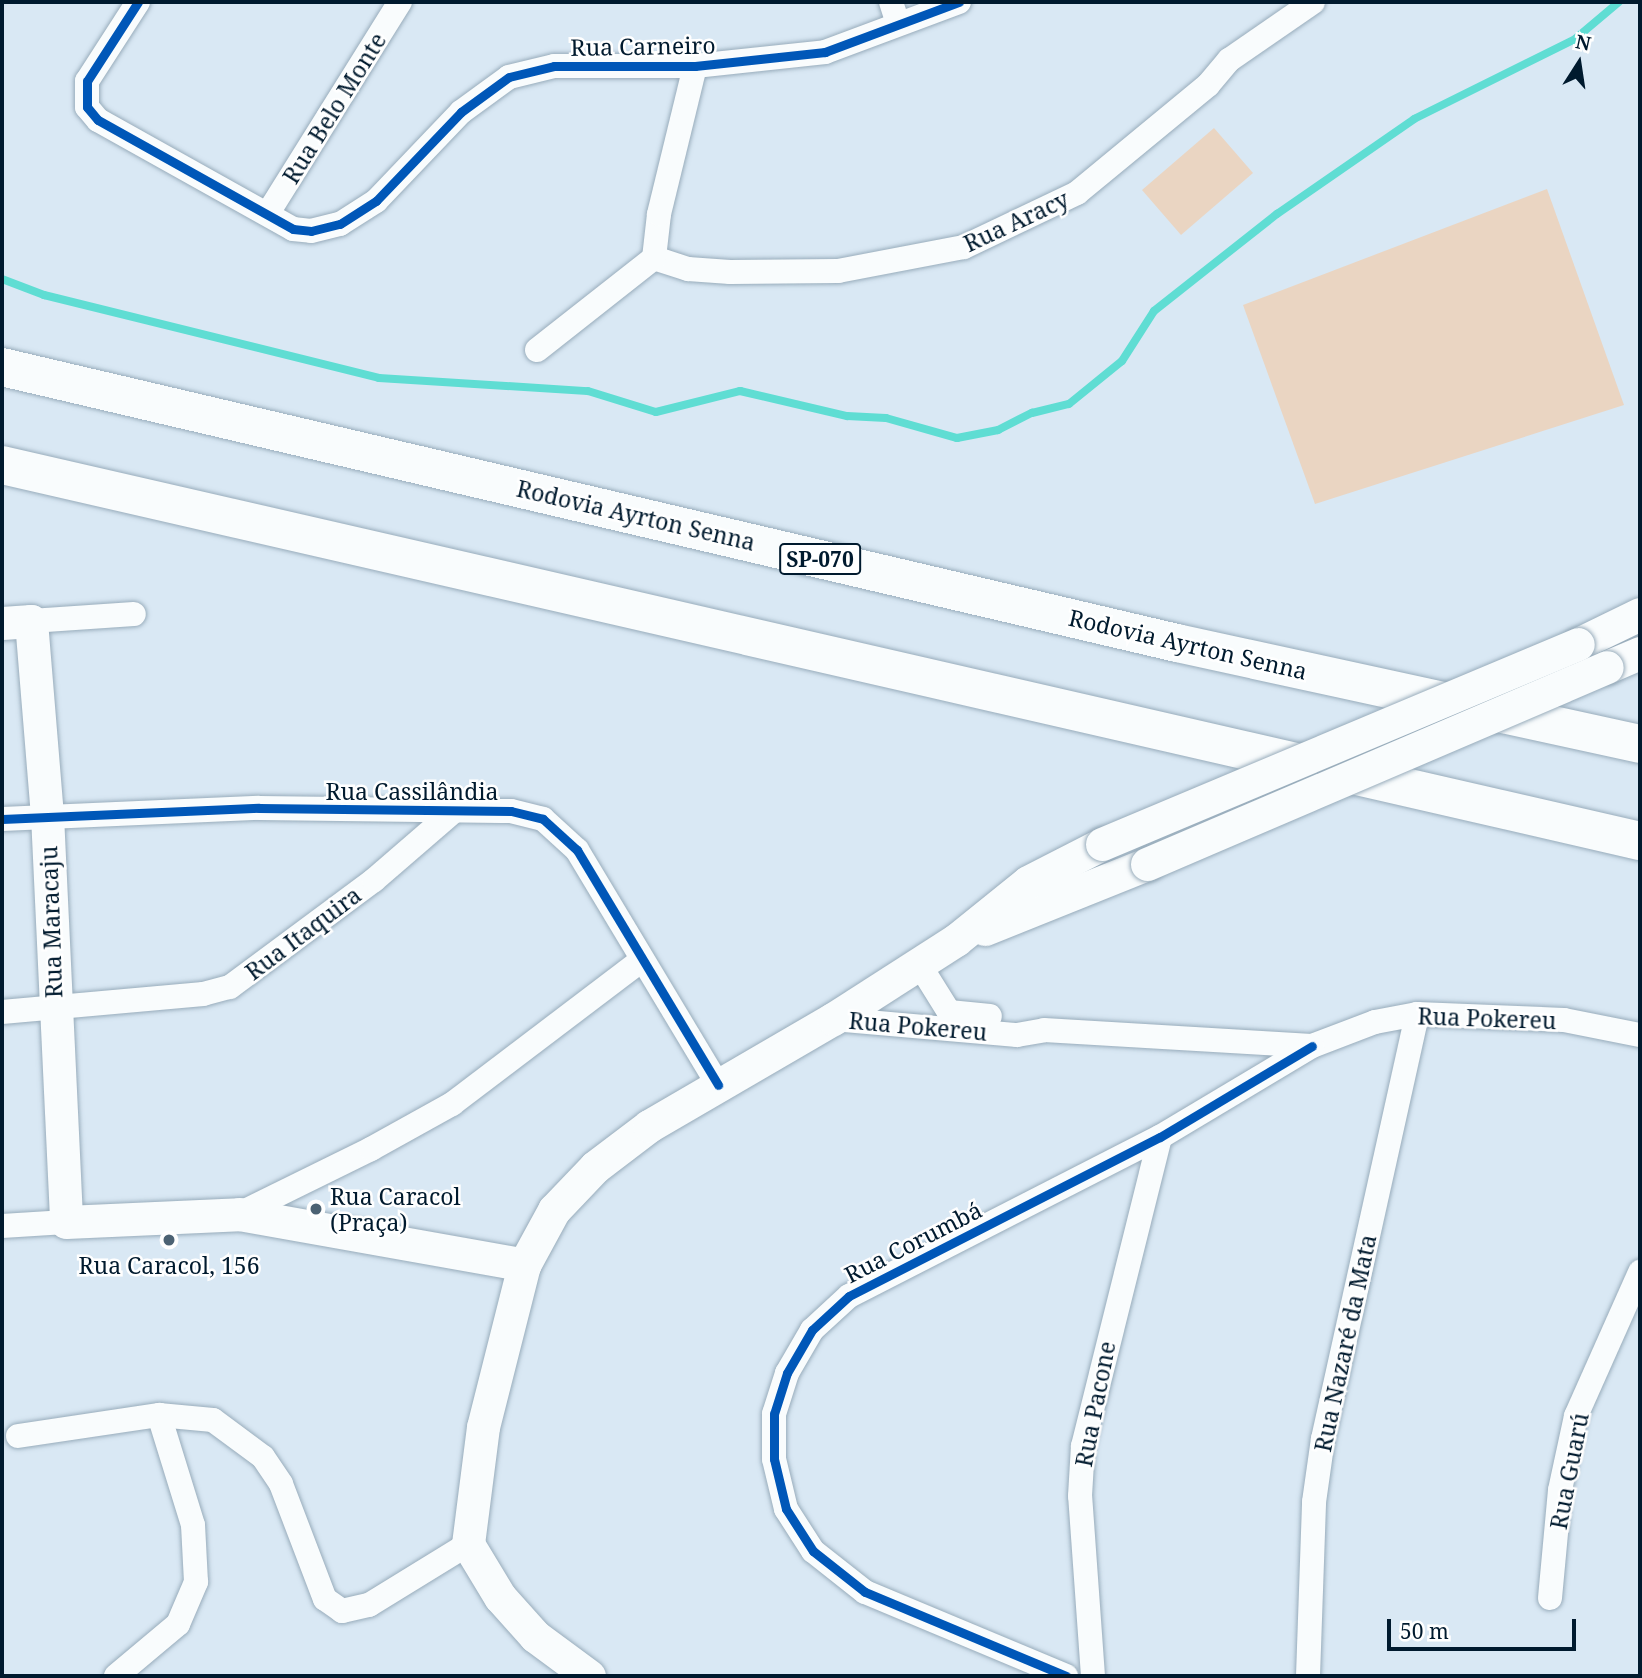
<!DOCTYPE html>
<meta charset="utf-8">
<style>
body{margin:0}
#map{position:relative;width:1642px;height:1678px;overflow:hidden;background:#d9e8f4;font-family:"Noto Serif",serif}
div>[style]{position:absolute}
.green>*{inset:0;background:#ead5c2}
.stream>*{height:8px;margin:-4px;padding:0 4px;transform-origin:4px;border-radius:4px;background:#5fddd3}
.roads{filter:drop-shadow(0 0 2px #98acbb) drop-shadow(0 0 2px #98acbb)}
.minor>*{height:24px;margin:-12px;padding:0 12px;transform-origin:12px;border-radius:12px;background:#f9fcfd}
.secondary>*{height:33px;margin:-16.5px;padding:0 16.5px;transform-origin:16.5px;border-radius:16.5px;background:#f9fcfd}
.motorway>*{height:38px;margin:-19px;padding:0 19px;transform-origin:19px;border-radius:19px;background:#f9fcfd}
.bridges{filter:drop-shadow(0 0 2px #98acbb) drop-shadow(0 0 2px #98acbb)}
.secondary-bridge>*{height:33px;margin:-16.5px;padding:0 16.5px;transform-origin:16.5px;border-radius:16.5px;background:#f9fcfd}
.cycleway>*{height:9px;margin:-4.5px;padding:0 4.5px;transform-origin:4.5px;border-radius:4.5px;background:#0057b8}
.dots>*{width:19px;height:19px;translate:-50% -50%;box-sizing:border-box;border:4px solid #fff;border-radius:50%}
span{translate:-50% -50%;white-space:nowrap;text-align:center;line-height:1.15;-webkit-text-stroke:5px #fff;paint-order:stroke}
.shield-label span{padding:2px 5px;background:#fff;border:2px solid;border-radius:5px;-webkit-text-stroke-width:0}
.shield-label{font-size:21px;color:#001a2e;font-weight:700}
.street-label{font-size:23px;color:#001a2e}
.poi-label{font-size:23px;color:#001a2e}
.left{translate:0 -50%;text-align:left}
.frame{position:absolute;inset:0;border:4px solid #001a2e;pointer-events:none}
.north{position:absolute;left:1544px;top:28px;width:70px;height:70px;-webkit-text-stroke:5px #fff;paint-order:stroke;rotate:12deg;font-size:19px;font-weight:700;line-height:28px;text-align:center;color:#001a2e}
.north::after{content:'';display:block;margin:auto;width:24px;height:32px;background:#001a2e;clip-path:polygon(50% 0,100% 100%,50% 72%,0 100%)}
.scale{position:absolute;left:1387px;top:1619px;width:189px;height:32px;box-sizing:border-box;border:4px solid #001a2e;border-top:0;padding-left:9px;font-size:21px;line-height:24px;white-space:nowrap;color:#001a2e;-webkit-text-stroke:5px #fff;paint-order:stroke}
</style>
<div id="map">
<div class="green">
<i style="clip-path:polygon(1214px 128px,1253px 173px,1181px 235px,1142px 190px)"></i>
<i style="clip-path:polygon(1547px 189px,1624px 405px,1315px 504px,1243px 305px)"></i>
</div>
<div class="stream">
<i style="left:2px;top:279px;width:45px;rotate:20.9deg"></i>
<i style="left:44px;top:295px;width:345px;rotate:13.9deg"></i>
<i style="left:379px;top:378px;width:209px;rotate:3.6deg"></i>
<i style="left:588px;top:391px;width:71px;rotate:17.2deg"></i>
<i style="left:656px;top:412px;width:87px;rotate:-14deg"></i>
<i style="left:740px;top:391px;width:110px;rotate:13.2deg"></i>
<i style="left:847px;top:416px;width:39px;rotate:3deg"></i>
<i style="left:886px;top:418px;width:74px;rotate:15.7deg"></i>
<i style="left:957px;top:438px;width:42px;rotate:-11deg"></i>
<i style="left:998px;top:430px;width:38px;rotate:-27deg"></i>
<i style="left:1032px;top:413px;width:38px;rotate:-14deg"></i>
<i style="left:1069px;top:404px;width:68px;rotate:-39.1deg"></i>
<i style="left:1122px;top:361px;width:59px;rotate:-57.4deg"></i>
<i style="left:1154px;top:311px;width:157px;rotate:-38.3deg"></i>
<i style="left:1277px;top:214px;width:167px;rotate:-34.7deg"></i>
<i style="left:1414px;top:119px;width:180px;rotate:-26.4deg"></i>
<i style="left:1575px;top:39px;width:57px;rotate:-40.1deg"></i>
</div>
<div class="roads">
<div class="minor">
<i style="left:138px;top:2px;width:94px;rotate:122.8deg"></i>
<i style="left:87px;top:81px;width:26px;rotate:90deg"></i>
<i style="left:87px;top:107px;width:17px;rotate:50deg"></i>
<i style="left:98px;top:120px;width:223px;rotate:29.2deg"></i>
<i style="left:293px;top:229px;width:18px;rotate:6deg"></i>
<i style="left:311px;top:231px;width:30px;rotate:-14deg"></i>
<i style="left:340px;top:224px;width:43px;rotate:-32.6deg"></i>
<i style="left:376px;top:201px;width:123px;rotate:-46.3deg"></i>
<i style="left:461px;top:112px;width:59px;rotate:-36.1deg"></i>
<i style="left:509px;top:77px;width:46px;rotate:-13.7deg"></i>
<i style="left:554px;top:66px;width:141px"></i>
<i style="left:695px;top:66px;width:131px;rotate:-6.1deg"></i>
<i style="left:825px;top:52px;width:143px;rotate:-20.5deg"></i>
<i style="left:891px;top:2px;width:22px;rotate:72deg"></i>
<i style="left:268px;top:213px;width:249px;rotate:-58deg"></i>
<i style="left:654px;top:258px;width:36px;rotate:18deg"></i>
<i style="left:688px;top:269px;width:42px;rotate:4.1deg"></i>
<i style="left:730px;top:272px;width:108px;rotate:-0.5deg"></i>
<i style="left:838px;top:271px;width:128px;rotate:-10.8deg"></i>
<i style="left:964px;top:247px;width:125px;rotate:-25.5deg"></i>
<i style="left:1077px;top:193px;width:170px;rotate:-39.5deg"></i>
<i style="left:1208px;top:85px;width:33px;rotate:-50deg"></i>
<i style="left:1229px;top:60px;width:102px;rotate:-34.6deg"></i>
<i style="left:537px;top:350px;width:149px;rotate:-38.2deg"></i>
<i style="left:654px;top:258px;width:44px;rotate:-83.5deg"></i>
<i style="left:659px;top:214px;width:152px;rotate:-76.3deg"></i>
<i style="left:31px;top:621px;width:103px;rotate:-3.9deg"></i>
<i style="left:2px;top:819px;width:257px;rotate:-2.5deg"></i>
<i style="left:259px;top:808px;width:252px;rotate:0.7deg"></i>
<i style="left:511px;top:811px;width:33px;rotate:14deg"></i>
<i style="left:543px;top:819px;width:46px;rotate:42.4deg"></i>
<i style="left:577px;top:850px;width:274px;rotate:59deg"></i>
<i style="left:919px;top:964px;width:57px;rotate:58deg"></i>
<i style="left:949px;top:1012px;width:41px;rotate:5.6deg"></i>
<i style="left:2px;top:1012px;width:202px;rotate:-5.1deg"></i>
<i style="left:203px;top:994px;width:28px;rotate:-15deg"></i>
<i style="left:230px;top:987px;width:179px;rotate:-36.6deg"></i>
<i style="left:374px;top:880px;width:106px;rotate:-40.8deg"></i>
<i style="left:833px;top:1019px;width:185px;rotate:5deg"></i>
<i style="left:1017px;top:1035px;width:27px;rotate:-10deg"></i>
<i style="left:1044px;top:1030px;width:268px;rotate:3.4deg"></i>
<i style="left:1312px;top:1046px;width:67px;rotate:-20.9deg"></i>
<i style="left:1375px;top:1022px;width:43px;rotate:-10.8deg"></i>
<i style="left:1417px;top:1014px;width:147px;rotate:2.3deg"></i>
<i style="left:1564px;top:1020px;width:77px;rotate:11.2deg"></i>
<i style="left:239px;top:1214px;width:147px;rotate:-26.2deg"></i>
<i style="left:371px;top:1149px;width:93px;rotate:-29.1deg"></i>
<i style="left:452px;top:1104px;width:238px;rotate:-37.2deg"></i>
<i style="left:2px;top:1226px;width:64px;rotate:-3.6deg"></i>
<i style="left:18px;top:1436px;width:143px;rotate:-8.5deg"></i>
<i style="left:159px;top:1415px;width:54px;rotate:5.3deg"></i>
<i style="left:213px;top:1420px;width:62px;rotate:36.5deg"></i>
<i style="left:263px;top:1457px;width:32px;rotate:56deg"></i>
<i style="left:281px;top:1484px;width:123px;rotate:69.1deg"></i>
<i style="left:325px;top:1599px;width:21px;rotate:35deg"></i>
<i style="left:342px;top:1611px;width:28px;rotate:-13deg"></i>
<i style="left:369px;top:1605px;width:116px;rotate:-31.6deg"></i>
<i style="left:1550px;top:1598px;width:108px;rotate:-84.7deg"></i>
<i style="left:1560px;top:1490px;width:76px;rotate:-77.8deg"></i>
<i style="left:1576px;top:1416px;width:158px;rotate:-66deg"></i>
<i style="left:116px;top:1676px;width:81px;rotate:-40deg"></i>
<i style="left:178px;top:1624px;width:46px;rotate:-66.8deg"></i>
<i style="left:196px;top:1582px;width:57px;rotate:-93deg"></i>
<i style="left:193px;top:1525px;width:115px;rotate:-107.2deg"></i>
<i style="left:1066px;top:1676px;width:218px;rotate:-157.3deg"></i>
<i style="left:865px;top:1592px;width:66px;rotate:-141.7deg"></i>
<i style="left:813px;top:1551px;width:50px;rotate:-122.7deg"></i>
<i style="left:786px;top:1509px;width:51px;rotate:-103.5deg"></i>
<i style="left:774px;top:1459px;width:45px;rotate:-90deg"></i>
<i style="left:774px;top:1414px;width:43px;rotate:-72.4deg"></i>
<i style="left:787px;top:1373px;width:50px;rotate:-59.8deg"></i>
<i style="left:812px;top:1330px;width:50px;rotate:-42.6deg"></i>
<i style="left:849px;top:1296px;width:349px;rotate:-27.1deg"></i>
<i style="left:1160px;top:1137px;width:177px;rotate:-30.9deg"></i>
<i style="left:1093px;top:1676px;width:180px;rotate:-94.1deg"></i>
<i style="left:1080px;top:1496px;width:50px;rotate:-86.6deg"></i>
<i style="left:1083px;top:1446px;width:318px;rotate:-76deg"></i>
<i style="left:1308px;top:1676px;width:174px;rotate:-88deg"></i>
<i style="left:1314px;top:1502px;width:64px;rotate:-81.9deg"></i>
<i style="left:1323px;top:1439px;width:435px;rotate:-77.5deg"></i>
</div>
<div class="secondary">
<i style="left:2px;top:623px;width:29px;rotate:-4deg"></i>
<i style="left:31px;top:621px;width:195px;rotate:85.3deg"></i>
<i style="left:47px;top:815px;width:407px;rotate:87.3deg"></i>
<i style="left:66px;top:1222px;width:173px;rotate:-2.6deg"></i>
<i style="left:239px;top:1214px;width:290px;rotate:10.1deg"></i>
<i style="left:1578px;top:644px;width:69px;rotate:-25.8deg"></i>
<i style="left:1607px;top:667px;width:36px;rotate:-23deg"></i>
<i style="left:985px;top:929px;width:175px;rotate:-21.9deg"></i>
<i style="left:589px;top:1676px;width:67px;rotate:-143.5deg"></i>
<i style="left:535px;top:1636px;width:52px;rotate:-131.9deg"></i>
<i style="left:500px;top:1597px;width:62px;rotate:-121.1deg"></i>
<i style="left:468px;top:1544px;width:118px;rotate:-82.7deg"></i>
<i style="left:483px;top:1427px;width:167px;rotate:-75.8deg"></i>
<i style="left:524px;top:1265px;width:63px;rotate:-61.4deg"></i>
<i style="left:554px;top:1210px;width:59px;rotate:-46.4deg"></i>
<i style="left:595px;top:1167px;width:68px;rotate:-37.2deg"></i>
<i style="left:649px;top:1126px;width:213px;rotate:-30.2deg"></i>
<i style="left:833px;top:1019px;width:146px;rotate:-32.7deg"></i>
<i style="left:956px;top:940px;width:92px;rotate:-38.9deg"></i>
<i style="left:1028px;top:882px;width:83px;rotate:-27.2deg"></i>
</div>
<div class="motorway">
<i style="left:2px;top:367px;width:1207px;rotate:13.22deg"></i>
<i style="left:1177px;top:643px;width:474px;rotate:12.3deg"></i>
<i style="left:2px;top:465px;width:1681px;rotate:12.93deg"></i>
</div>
</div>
<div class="bridges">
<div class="secondary-bridge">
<i style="left:1102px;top:844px;width:516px;rotate:-22.79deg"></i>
<i style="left:1147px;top:864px;width:500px;rotate:-23.18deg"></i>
</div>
</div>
<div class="cycleway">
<i style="left:138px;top:2px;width:94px;rotate:122.8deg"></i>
<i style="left:87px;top:81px;width:26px;rotate:90deg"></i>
<i style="left:87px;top:107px;width:17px;rotate:50deg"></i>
<i style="left:98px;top:120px;width:223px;rotate:29.2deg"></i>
<i style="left:293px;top:229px;width:18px;rotate:6deg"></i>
<i style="left:311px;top:231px;width:30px;rotate:-14deg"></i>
<i style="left:340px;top:224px;width:43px;rotate:-32.6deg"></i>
<i style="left:376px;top:201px;width:123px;rotate:-46.3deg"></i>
<i style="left:461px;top:112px;width:59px;rotate:-36.1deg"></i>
<i style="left:509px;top:77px;width:46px;rotate:-13.7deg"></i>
<i style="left:554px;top:66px;width:141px"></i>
<i style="left:695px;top:66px;width:131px;rotate:-6.1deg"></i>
<i style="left:825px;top:52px;width:143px;rotate:-20.5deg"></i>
<i style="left:2px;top:819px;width:257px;rotate:-2.5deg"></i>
<i style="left:259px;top:808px;width:252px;rotate:0.7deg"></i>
<i style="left:511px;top:811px;width:33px;rotate:14deg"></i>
<i style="left:543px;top:819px;width:46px;rotate:42.4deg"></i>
<i style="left:577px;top:850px;width:274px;rotate:59deg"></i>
<i style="left:1066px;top:1676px;width:218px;rotate:-157.3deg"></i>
<i style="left:865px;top:1592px;width:66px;rotate:-141.7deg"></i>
<i style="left:813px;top:1551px;width:50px;rotate:-122.7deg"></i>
<i style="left:786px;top:1509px;width:51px;rotate:-103.5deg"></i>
<i style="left:774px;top:1459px;width:45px;rotate:-90deg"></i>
<i style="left:774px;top:1414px;width:43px;rotate:-72.4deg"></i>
<i style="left:787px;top:1373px;width:50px;rotate:-59.8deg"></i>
<i style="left:812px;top:1330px;width:50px;rotate:-42.6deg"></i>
<i style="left:849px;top:1296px;width:349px;rotate:-27.1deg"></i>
<i style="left:1160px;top:1137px;width:177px;rotate:-30.9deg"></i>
</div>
<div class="dots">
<i style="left:316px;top:1209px;background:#4c6273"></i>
<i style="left:169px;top:1240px;background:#4c6273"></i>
</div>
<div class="shield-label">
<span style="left:820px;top:559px">SP-070</span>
</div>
<div class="street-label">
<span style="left:643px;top:46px;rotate:-1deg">Rua Carneiro</span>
<span style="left:334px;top:108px;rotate:-58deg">Rua Belo Monte</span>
<span style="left:1016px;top:221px;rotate:-25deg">Rua Aracy</span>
<span style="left:636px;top:515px;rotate:13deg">Rodovia Ayrton Senna</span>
<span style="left:1188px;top:644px;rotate:13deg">Rodovia Ayrton Senna</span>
<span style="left:412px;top:791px">Rua Cassilândia</span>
<span style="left:51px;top:922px;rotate:-92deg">Rua Maracaju</span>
<span style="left:303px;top:933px;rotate:-37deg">Rua Itaquira</span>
<span style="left:1487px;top:1018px;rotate:2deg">Rua Pokereu</span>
<span style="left:918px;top:1026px;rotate:5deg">Rua Pokereu</span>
<span style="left:913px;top:1242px;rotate:-27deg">Rua Corumbá</span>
<span style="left:1345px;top:1343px;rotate:-78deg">Rua Nazaré da Mata</span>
<span style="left:1095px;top:1404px;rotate:-79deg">Rua Pacone</span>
<span style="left:1569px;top:1471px;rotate:-79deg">Rua Guarú</span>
</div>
<div class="poi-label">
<span class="left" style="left:330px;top:1209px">Rua Caracol<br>(Praça)</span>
<span style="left:169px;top:1265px">Rua Caracol, 156</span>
</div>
<div class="frame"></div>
<div class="north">N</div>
<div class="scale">50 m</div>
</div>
